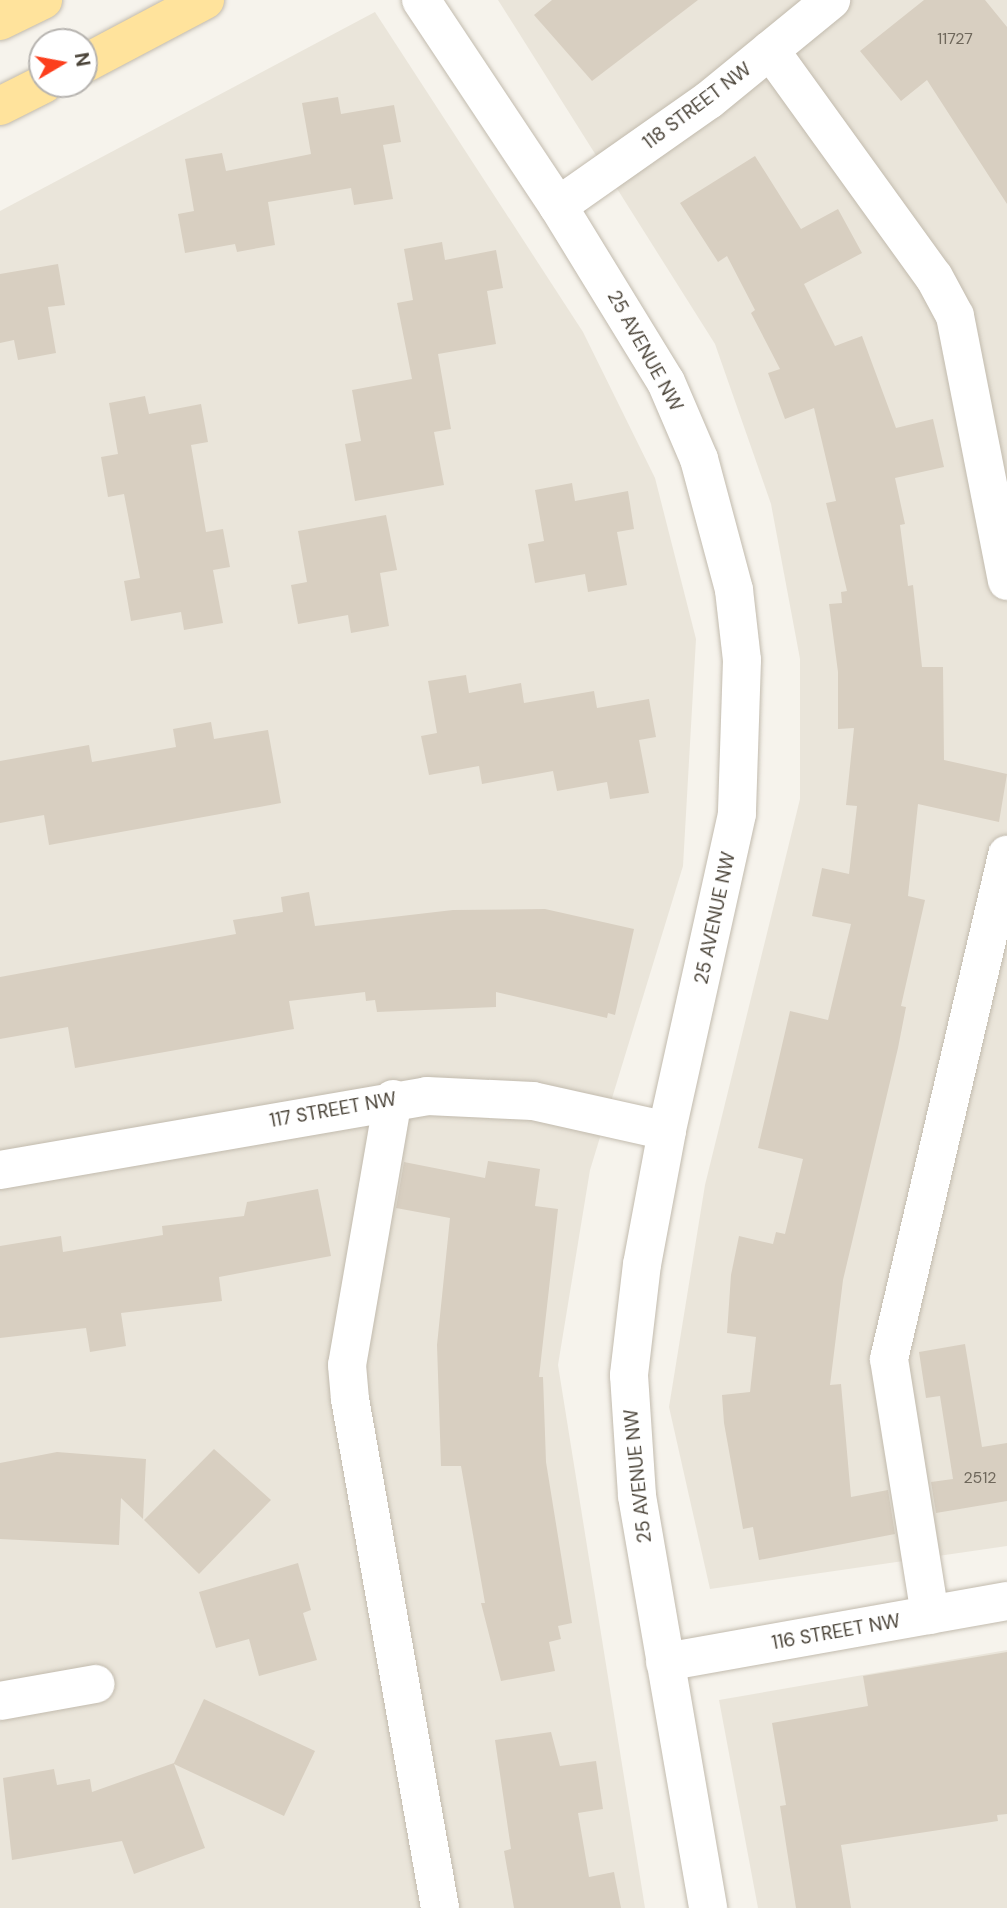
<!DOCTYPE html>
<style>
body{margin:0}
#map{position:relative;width:1007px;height:1908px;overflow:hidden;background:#f6f3ec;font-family:"DM Sans",sans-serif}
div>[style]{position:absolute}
.residential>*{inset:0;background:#eae5da}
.building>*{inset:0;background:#d8cfc1}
.roads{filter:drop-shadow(0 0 2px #c2bbae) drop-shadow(0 0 2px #c2bbae)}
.minor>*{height:38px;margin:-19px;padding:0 19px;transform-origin:19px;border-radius:19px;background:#fff}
.major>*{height:38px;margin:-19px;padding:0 19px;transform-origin:19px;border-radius:19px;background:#ffe39c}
span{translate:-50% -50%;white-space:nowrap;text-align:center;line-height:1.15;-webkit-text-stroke:5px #fff;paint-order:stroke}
.number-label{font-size:16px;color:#6e675b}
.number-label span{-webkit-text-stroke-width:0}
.street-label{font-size:19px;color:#4b4439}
.north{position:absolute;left:28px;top:28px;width:70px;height:70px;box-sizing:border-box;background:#fff;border:2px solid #b7b4b0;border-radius:50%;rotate:80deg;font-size:19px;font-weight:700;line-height:28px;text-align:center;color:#4b4439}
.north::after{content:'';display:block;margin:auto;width:24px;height:32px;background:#fc3f1d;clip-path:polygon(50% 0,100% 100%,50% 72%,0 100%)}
</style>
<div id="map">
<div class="residential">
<i style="clip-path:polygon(498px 0,1007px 0,1007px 1546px,710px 1589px,669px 1407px,705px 1185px,800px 799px,800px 659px,771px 504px,715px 344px)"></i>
<i style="clip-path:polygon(375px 12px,583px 332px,655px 478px,696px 639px,683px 866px,590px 1170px,558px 1365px,645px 1908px,0 1908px,0 211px)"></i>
<i style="clip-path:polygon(1007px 1650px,1007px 1908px,758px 1908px,719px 1700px)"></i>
</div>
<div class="building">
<i style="clip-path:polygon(552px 0,698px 0,592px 81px,534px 15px)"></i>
<i style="clip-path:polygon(924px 0,985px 0,1007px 27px,1007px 204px,927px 80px,901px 101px,860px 51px)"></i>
<i style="clip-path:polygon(338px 97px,341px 114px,394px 105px,401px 142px,383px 145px,393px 199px,354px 205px,351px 188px,268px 202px,275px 245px,237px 252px,235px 244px,185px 253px,178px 214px,194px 211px,185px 159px,222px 153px,226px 171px,311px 154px,302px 103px)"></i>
<i style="clip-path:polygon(755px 156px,801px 229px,838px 209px,862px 253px,804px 284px,835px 346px,862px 336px,896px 428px,933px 419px,944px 467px,895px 478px,905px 524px,900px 525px,908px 586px,913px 585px,922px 667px,943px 667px,944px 760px,1007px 774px,999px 822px,918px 804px,908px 896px,925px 900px,901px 1006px,906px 1007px,898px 1048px,843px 1280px,830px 1385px,841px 1384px,851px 1497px,888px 1490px,895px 1534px,759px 1560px,753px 1527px,743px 1529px,724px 1423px,722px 1395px,750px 1392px,756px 1337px,727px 1333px,731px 1275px,739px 1236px,773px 1244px,776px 1232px,785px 1234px,803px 1159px,758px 1148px,790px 1011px,828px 1020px,851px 924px,812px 916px,822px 868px,849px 874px,857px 806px,846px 805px,854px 728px,838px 729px,838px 672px,829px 604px,842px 603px,841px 592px,847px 591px,826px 503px,836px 501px,814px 408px,785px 419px,768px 373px,780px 369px,751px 313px,755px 310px,727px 256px,718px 262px,680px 203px)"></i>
<i style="clip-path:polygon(442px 242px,445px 260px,496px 250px,503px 288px,487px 291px,496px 344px,438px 354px,451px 429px,434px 432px,444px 485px,355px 501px,345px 444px,361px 441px,352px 390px,412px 379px,397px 303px,413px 300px,404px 249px)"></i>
<i style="clip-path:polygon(58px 264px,65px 305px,48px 307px,56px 353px,18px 360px,14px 340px,0 343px,0 274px)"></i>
<i style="clip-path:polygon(145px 396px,149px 414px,201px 404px,208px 442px,191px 445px,206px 532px,223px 529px,230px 567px,213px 570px,223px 623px,184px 630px,181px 612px,131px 621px,124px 581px,140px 578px,124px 494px,108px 497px,101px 457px,118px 454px,109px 403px)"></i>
<i style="clip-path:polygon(572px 483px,575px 501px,628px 491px,634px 529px,617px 532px,627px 585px,588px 592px,585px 574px,535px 583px,528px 544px,544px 541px,535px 490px)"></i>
<i style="clip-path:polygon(386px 515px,397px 570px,380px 573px,389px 626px,351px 633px,348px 615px,298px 624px,291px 585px,307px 582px,298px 531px)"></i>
<i style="clip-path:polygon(466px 675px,469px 693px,521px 683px,524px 703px,594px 691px,597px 708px,649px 699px,656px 737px,639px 740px,649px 793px,610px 799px,607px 782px,557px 791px,553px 771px,482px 784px,479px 766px,429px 775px,421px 736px,437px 733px,428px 681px)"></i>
<i style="clip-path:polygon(211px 722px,214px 739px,268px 730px,281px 803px,49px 845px,44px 815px,0 823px,0 761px,89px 745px,92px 762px,176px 747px,173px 729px)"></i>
<i style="clip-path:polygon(309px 892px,315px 926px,453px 910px,545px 909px,634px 929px,615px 1015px,608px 1013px,607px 1018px,496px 992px,496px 1007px,377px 1012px,375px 1000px,366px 1001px,365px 992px,289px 1001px,294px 1029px,75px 1068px,68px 1027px,0 1039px,0 977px,236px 934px,233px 920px,283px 912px,281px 897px)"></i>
<i style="clip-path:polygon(488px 1161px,540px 1169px,535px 1206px,558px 1209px,539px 1377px,543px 1377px,546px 1462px,572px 1623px,558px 1626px,561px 1639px,549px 1642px,555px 1671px,501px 1681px,481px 1603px,485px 1603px,461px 1466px,441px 1466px,437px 1345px,450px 1218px,396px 1208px,404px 1162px,485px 1178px)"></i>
<i style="clip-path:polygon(318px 1189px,331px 1256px,219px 1277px,222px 1301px,121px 1313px,126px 1346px,90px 1352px,86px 1328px,0 1338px,0 1246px,61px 1236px,63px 1252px,163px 1235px,162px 1226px,244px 1216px,247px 1202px)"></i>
<i style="clip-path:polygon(965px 1344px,982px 1447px,1007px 1443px,1007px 1501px,936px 1513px,931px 1482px,953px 1479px,940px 1396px,926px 1398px,919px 1352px)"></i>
<i style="clip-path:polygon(214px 1449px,271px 1500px,199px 1574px,144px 1520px)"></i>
<i style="clip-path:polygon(57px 1452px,146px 1459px,143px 1519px,121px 1498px,119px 1545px,0 1539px,0 1463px)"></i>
<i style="clip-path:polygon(298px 1563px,311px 1610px,303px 1613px,317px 1660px,259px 1676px,249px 1639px,216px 1648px,199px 1592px)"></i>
<i style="clip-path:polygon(1007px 1652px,1007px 1814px,997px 1815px,998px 1821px,841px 1845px,851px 1908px,796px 1908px,780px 1806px,786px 1805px,772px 1723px,868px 1706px,863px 1676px)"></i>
<i style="clip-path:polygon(204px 1699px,315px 1751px,284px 1816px,174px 1764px,205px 1848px,134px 1874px,122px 1841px,12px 1860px,3px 1778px,54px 1769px,57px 1785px,90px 1779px,92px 1792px,174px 1763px)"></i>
<i style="clip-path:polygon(551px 1732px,560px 1766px,596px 1761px,603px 1809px,578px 1813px,589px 1877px,614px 1872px,621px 1908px,514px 1908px,504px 1851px,511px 1849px,495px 1740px)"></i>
</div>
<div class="roads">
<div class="minor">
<i style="left:421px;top:0;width:247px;rotate:56.4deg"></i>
<i style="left:558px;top:206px;width:206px;rotate:58.5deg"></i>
<i style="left:666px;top:382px;width:84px;rotate:66.8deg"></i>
<i style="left:699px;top:459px;width:136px;rotate:75deg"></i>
<i style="left:734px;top:590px;width:70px;rotate:83.5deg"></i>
<i style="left:742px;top:660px;width:154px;rotate:91.9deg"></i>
<i style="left:737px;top:814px;width:325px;rotate:102.5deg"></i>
<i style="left:667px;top:1131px;width:135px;rotate:100.6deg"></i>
<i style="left:642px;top:1264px;width:112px;rotate:96.7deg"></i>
<i style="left:629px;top:1375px;width:121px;rotate:86.2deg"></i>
<i style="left:637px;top:1496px;width:418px;rotate:80.2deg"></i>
<i style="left:770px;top:50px;width:280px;rotate:54.2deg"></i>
<i style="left:934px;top:277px;width:44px;rotate:61.7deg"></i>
<i style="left:955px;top:316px;width:270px;rotate:78.9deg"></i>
<i style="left:558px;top:206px;width:184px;rotate:-35.1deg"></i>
<i style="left:709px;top:100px;width:158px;rotate:-39.3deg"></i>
<i style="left:393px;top:1099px;width:270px;rotate:99.8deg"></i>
<i style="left:347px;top:1365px;width:34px;rotate:85deg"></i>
<i style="left:350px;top:1399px;width:517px;rotate:79.97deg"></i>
<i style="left:0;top:1170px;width:433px;rotate:-9.8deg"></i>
<i style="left:427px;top:1096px;width:106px;rotate:2.7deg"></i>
<i style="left:533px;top:1101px;width:137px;rotate:12.6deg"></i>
<i style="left:930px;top:1615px;width:259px;rotate:-99.1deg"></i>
<i style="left:889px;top:1359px;width:518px;rotate:-76.82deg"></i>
<i style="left:665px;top:1662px;width:347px;rotate:-10.1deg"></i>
<i style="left:0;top:1701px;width:97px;rotate:-10.1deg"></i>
</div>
<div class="major">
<i style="left:0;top:21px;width:48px;rotate:-26deg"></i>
<i style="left:84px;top:64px;width:137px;rotate:-27.9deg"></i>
<i style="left:0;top:106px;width:49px;rotate:-26.6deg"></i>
</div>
</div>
<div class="number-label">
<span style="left:955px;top:39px">11727</span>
<span style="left:980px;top:1478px">2512</span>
</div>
<div class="street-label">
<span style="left:697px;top:106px;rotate:-37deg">118 STREET NW</span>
<span style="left:645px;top:351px;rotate:61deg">25 AVENUE NW</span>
<span style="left:715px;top:918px;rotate:-78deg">25 AVENUE NW</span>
<span style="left:333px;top:1110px;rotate:-10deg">117 STREET NW</span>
<span style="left:638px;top:1476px;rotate:-96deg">25 AVENUE NW</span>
<span style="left:836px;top:1632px;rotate:-10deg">116 STREET NW</span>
</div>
<div class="north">N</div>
</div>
